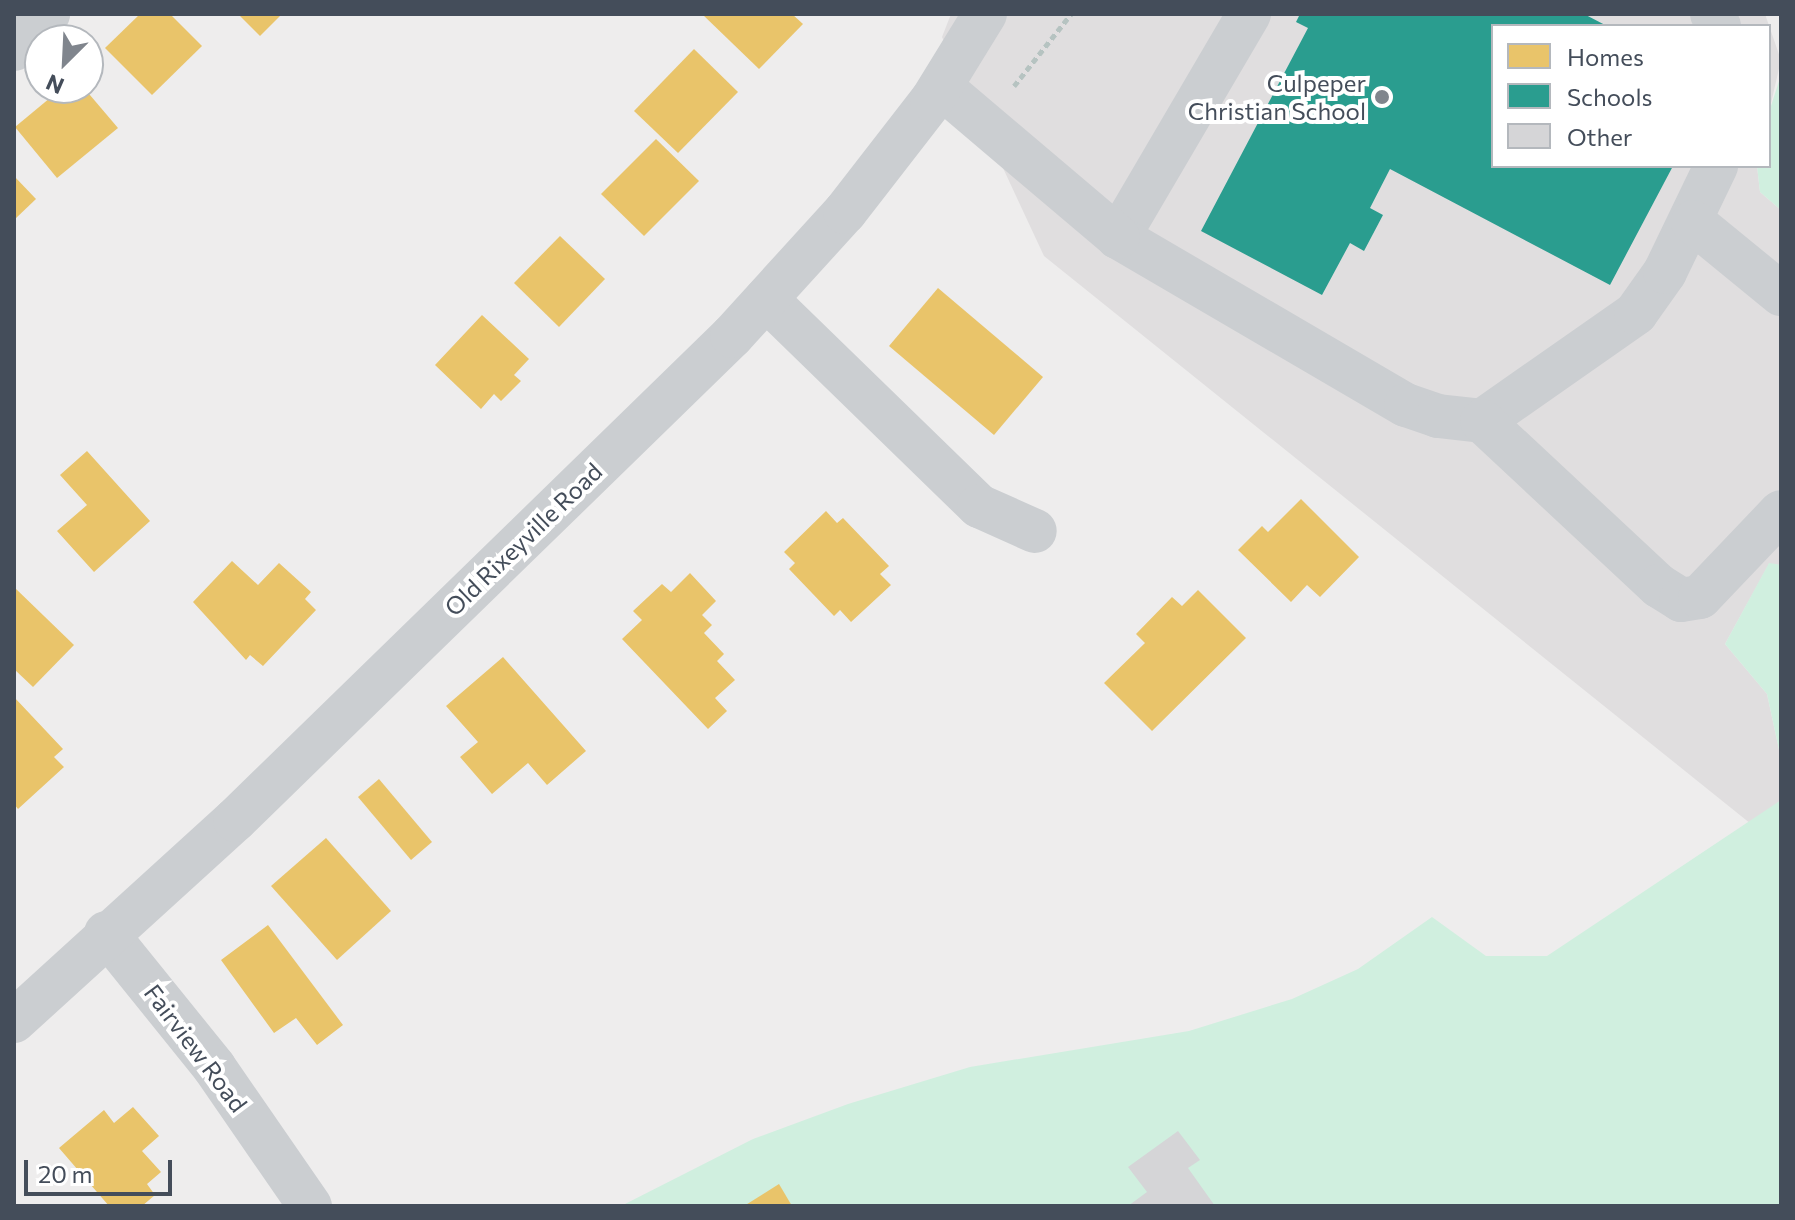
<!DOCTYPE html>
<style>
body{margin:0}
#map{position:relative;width:1795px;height:1220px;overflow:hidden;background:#eeeded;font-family:Commissioner,sans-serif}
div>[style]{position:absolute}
.education>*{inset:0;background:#e0dedf}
.green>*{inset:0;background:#d0efdf}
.homes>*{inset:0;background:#e9c46a}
.schools>*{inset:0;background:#2a9d8f}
.building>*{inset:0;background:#d5d5d7}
.path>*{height:5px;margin-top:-2.5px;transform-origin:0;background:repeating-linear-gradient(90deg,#b6c3c1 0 6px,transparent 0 10px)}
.minor>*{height:44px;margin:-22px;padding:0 22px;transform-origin:22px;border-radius:22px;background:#cbced1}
.dots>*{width:22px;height:22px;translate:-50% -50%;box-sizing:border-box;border:4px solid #fff;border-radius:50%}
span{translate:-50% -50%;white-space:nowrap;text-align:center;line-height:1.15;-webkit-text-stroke:8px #fff;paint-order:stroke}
.poi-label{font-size:24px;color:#444d5a}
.right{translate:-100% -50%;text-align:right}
.street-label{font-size:24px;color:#444d5a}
.frame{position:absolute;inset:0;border:16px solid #444d5a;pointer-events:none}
.legend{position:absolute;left:1491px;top:24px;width:280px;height:144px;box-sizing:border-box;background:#fff;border:2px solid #b4b8bd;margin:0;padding:10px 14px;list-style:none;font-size:24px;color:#444d5a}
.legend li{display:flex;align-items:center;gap:16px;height:40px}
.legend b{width:40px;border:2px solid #b4b8bd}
.north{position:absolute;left:24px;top:24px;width:80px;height:80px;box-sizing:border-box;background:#fff;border:2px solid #b4b8bd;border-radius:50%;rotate:204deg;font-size:22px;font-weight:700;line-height:32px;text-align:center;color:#444d5a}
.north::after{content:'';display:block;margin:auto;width:28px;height:36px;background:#80858d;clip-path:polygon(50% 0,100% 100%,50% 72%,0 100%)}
.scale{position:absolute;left:24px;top:1160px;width:148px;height:36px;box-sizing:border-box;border:4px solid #444d5a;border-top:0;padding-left:10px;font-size:24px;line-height:28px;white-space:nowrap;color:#444d5a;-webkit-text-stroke:6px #fff;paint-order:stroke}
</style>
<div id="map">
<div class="education">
<i style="clip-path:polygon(951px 14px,1765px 14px,1781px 60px,1769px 112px,1769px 26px,1493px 26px,1493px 166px,1757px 166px,1760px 192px,1781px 210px,1781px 565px,1769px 564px,1725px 644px,1767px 694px,1781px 759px,1781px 800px,1751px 824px,1044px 256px,942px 37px)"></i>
</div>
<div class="green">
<i style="clip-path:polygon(1781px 75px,1781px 210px,1760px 192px,1757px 166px,1769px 166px,1769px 112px)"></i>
<i style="clip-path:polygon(1769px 563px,1781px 565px,1781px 759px,1767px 694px,1725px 644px)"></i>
<i style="clip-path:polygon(1781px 800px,1781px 1206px,621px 1206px,753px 1139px,848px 1104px,970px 1067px,1189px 1031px,1292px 999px,1358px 969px,1432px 917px,1486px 956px,1547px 956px)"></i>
</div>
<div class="homes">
<i style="clip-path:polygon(140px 14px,170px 14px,202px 46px,152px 95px,105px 48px)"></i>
<i style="clip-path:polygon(238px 14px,282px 14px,260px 36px)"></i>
<i style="clip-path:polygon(702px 14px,792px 14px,803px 24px,759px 69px)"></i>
<i style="clip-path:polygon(694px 49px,738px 92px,678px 153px,634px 111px)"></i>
<i style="clip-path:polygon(62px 88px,84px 88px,118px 128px,57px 178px,15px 127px)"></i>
<i style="clip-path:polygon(656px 139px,699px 181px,644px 236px,601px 194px)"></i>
<i style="clip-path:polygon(14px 176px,36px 199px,14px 220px)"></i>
<i style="clip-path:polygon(560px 236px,605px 279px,559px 327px,514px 283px)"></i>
<i style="clip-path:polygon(938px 288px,1043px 377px,994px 435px,889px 346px)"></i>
<i style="clip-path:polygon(482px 315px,529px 359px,514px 375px,521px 381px,501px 401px,494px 394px,481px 409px,435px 365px)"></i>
<i style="clip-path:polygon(87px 451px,150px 521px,94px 572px,57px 531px,87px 505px,60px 475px)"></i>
<i style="clip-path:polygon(1301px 499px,1359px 557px,1320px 597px,1307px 585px,1291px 602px,1238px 550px,1262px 526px,1268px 532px)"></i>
<i style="clip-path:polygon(826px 511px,837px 523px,843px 518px,889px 566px,880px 574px,891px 585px,851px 622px,840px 610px,834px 616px,789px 569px,795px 563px,784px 552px)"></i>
<i style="clip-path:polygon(232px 561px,258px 585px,279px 563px,311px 592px,305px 599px,316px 610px,263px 666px,250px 655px,246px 660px,193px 602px)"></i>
<i style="clip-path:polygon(690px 573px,716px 601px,702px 615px,712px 625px,704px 633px,724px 654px,717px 661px,735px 680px,715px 698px,727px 711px,708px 729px,622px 639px,642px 620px,633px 611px,662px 584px,671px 592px)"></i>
<i style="clip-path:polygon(14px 587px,74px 645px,33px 687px,14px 669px)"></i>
<i style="clip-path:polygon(1198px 590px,1246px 638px,1152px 731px,1104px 683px,1145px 643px,1136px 634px,1172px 597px,1182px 606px)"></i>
<i style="clip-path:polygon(503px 657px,586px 751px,547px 785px,528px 763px,492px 794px,460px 757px,478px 742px,446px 706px)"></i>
<i style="clip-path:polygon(14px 697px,63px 749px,54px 757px,64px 767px,18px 809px,14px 804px)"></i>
<i style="clip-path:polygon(379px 779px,432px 842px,411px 860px,358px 797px)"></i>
<i style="clip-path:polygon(326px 838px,391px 911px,337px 960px,271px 886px)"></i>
<i style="clip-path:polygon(268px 925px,343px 1025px,317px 1045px,296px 1018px,274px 1033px,221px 960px)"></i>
<i style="clip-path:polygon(133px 1107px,159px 1136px,142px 1151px,161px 1172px,147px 1184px,155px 1195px,142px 1206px,109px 1206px,59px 1148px,104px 1110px,114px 1123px)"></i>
<i style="clip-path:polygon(779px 1184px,792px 1206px,744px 1206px)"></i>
</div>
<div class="schools">
<i style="clip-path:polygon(1300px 14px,1584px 14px,1607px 26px,1493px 26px,1493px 166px,1673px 166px,1610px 285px,1390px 169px,1370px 208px,1383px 215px,1364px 251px,1350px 243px,1322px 295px,1201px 231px,1308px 28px,1296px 22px)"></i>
</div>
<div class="building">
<i style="clip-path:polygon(1178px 1131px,1200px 1160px,1188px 1168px,1215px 1206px,1128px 1206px,1147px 1192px,1128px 1167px)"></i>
</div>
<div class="path">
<i style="left:1014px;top:86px;width:92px;rotate:-51.6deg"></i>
</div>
<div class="minor">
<i style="left:1249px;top:14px;width:259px;rotate:120.4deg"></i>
<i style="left:1118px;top:237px;width:333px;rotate:30.3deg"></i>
<i style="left:1406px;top:405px;width:34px;rotate:19deg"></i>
<i style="left:1438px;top:416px;width:44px;rotate:6.5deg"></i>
<i style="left:1482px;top:421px;width:188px;rotate:-35deg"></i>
<i style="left:1636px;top:313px;width:50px;rotate:-54.7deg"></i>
<i style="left:1665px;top:272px;width:118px;rotate:-64.3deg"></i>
<i style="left:1712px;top:14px;width:14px;rotate:60deg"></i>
<i style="left:14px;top:49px;width:49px;rotate:-45.8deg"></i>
<i style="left:941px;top:87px;width:232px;rotate:40.3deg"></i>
<i style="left:1693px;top:222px;width:114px;rotate:39.3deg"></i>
<i style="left:766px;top:299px;width:297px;rotate:44.2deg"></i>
<i style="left:979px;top:506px;width:61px;rotate:24.1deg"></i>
<i style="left:1482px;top:421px;width:242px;rotate:43deg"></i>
<i style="left:1659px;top:586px;width:26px;rotate:32deg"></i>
<i style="left:1681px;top:600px;width:19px;rotate:-9deg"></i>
<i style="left:1700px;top:597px;width:117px;rotate:-46.4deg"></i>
<i style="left:106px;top:933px;width:172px;rotate:51.1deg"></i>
<i style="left:214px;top:1067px;width:169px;rotate:55.4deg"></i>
<i style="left:14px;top:1021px;width:299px;rotate:-42.3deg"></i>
<i style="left:235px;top:820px;width:694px;rotate:-44.24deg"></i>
<i style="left:732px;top:336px;width:168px;rotate:-47.7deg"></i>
<i style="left:845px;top:212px;width:142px;rotate:-52.2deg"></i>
<i style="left:932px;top:100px;width:101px;rotate:-58.4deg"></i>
</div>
<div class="dots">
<i style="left:1382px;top:97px;background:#80858d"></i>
</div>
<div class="poi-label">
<span class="right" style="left:1366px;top:97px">Culpeper<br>Christian School</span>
</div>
<div class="street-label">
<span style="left:523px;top:539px;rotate:-44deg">Old Rixeyville Road</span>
<span style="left:196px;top:1048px;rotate:53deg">Fairview Road</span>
</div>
<div class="frame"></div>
<ul class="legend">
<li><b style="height:22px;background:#e9c46a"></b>Homes</li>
<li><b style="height:22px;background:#2a9d8f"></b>Schools</li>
<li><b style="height:22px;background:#d5d5d7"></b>Other</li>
</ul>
<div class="north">N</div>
<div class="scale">20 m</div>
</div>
